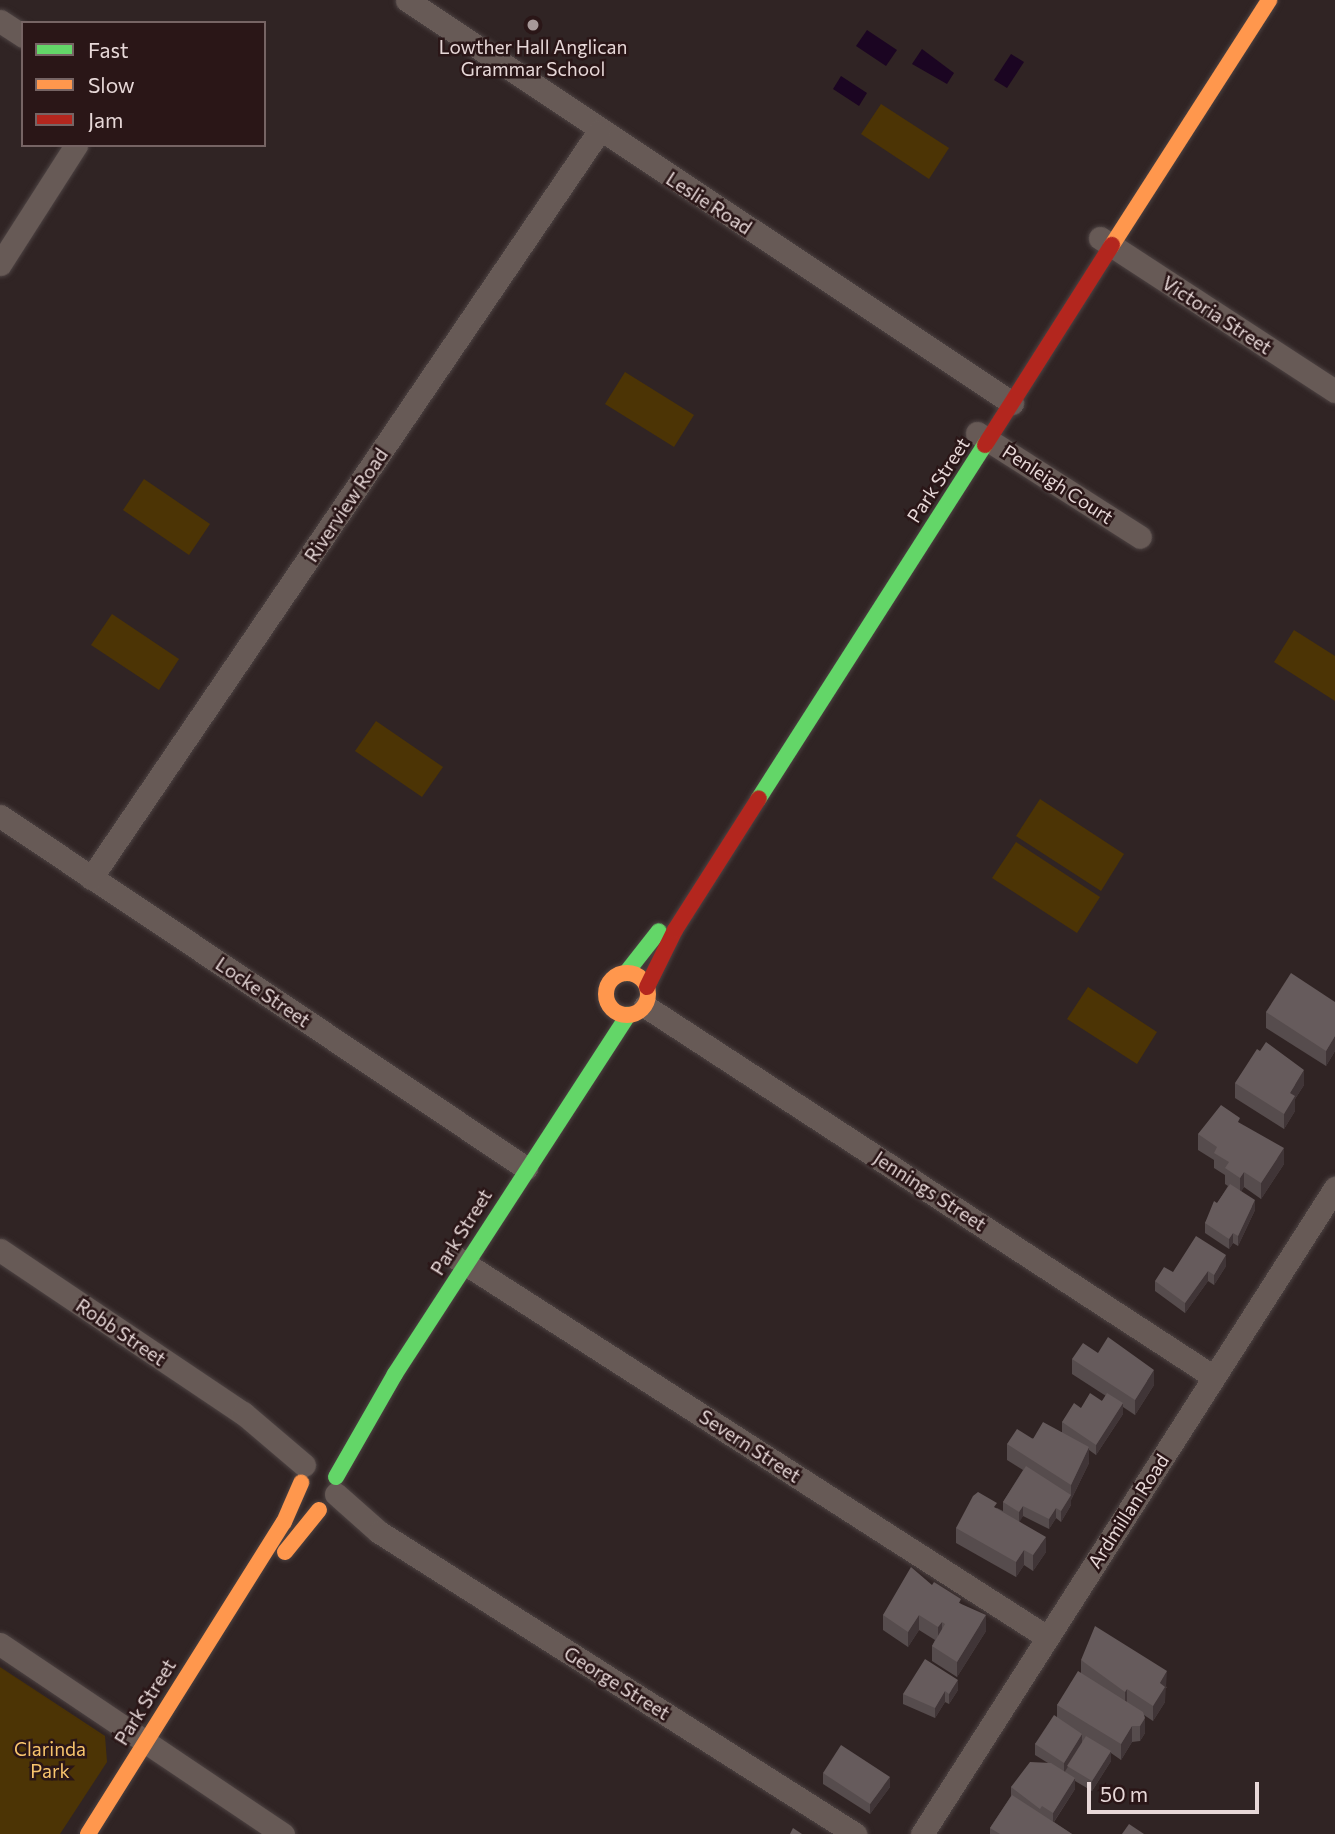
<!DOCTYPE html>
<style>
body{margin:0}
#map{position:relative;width:1335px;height:1834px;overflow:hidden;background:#302424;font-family:Commissioner,sans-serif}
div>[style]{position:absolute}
.green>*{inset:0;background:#4c3405}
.water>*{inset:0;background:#1b0522}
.roads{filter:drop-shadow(0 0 2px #4c4242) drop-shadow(0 0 2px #4c4242)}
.street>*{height:23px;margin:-11.5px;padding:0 11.5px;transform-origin:11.5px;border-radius:11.5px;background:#675a56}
.fast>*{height:16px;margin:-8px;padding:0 8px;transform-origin:8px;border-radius:8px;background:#63d668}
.slow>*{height:16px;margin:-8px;padding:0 8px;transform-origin:8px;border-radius:8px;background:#ff974d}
.slow>.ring{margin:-8px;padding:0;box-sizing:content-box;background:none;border:16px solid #ff974d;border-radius:50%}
.jam>*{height:16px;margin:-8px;padding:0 8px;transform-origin:8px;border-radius:8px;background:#b3261e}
.wall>*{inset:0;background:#564c4d}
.shaded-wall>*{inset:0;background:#403537}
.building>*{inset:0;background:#665b5c}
.dots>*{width:19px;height:19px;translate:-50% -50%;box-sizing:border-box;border:4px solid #2a1617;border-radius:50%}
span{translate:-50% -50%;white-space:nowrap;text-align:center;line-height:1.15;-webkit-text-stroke:5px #2a1617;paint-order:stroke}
.poi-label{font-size:19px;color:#e7d8d8}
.street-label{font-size:19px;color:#e7d8d8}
.park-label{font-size:19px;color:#f8c46d}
.legend{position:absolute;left:21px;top:21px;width:245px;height:126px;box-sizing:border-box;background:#2a1617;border:2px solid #766464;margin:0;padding:9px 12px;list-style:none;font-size:21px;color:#e7d8d8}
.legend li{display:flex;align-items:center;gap:14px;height:35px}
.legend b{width:35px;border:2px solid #766464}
.scale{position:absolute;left:1087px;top:1782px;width:172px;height:32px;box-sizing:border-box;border:4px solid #e7d8d8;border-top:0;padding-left:9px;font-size:21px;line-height:24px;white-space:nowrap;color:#e7d8d8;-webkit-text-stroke:5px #2a1617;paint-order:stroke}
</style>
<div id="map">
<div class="green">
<i style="clip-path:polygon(881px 104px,949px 148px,929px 179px,861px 134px)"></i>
<i style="clip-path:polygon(625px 372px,694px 415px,674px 447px,605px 404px)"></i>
<i style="clip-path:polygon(144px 479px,210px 524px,189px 555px,123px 510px)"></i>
<i style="clip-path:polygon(112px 614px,179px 659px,159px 690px,91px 645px)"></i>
<i style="clip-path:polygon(1294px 630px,1335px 656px,1335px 701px,1274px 662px)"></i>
<i style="clip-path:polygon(376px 721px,443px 767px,422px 797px,355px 751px)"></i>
<i style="clip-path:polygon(1040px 799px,1124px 854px,1101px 891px,1016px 836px)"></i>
<i style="clip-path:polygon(1016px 842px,1100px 897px,1077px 933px,992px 878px)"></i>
<i style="clip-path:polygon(1088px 987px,1157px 1032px,1137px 1064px,1067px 1019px)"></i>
<i style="clip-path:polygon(0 1667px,105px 1736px,107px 1762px,60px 1834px,0 1834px)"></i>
</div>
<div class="water">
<i style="clip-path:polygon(867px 30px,897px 50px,886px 66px,856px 46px)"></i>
<i style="clip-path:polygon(922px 49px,954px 73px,947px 84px,912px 64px)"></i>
<i style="clip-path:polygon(1011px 54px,1024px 62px,1007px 88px,994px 80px)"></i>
<i style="clip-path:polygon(841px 76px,867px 93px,859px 106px,833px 89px)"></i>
</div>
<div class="roads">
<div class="street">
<i style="left:407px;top:0;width:727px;rotate:33.67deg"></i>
<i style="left:0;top:21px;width:27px;rotate:33deg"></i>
<i style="left:1100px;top:238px;width:280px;rotate:33.1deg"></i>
<i style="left:0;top:264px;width:141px;rotate:-57.4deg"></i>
<i style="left:977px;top:433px;width:193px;rotate:32.5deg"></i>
<i style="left:0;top:816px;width:633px;rotate:33.79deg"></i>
<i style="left:91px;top:878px;width:903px;rotate:-55.78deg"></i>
<i style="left:645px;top:1006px;width:679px;rotate:33.11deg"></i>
<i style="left:0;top:1250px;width:293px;rotate:33.9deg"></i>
<i style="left:243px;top:1413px;width:80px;rotate:40.4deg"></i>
<i style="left:455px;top:1257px;width:703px;rotate:32.7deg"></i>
<i style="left:336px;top:1494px;width:57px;rotate:41.5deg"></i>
<i style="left:379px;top:1532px;width:564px;rotate:32.39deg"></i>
<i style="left:0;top:1644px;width:341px;rotate:33.9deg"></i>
<i style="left:922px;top:1834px;width:767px;rotate:-57.41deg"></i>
</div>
<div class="fast">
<i style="left:759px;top:798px;width:419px;rotate:-57.4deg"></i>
<i style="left:626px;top:973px;width:53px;rotate:-51.8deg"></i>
<i style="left:336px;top:1477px;width:119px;rotate:-60.2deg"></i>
<i style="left:395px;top:1374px;width:428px;rotate:-57deg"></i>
</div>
<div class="slow">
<i style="left:1112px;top:245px;width:291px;rotate:-57.3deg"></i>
<i class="ring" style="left:606px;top:973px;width:26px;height:26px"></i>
<i style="left:285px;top:1552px;width:54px;rotate:-51deg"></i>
<i style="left:88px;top:1834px;width:368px;rotate:-57.9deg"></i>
<i style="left:284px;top:1522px;width:43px;rotate:-66.4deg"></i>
</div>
<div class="jam">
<i style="left:985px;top:445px;width:237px;rotate:-57.6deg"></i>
<i style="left:647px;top:987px;width:64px;rotate:-63.8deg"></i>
<i style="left:675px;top:930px;width:156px;rotate:-57.5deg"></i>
</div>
</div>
<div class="wall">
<i style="clip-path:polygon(1335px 1002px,1335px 1051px,1326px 1066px,1266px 1028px,1266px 1012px)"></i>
<i style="clip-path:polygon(1235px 1083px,1304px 1085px,1295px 1099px,1295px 1111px,1284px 1129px,1235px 1098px)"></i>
<i style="clip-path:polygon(1240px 1124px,1284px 1164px,1261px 1199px,1244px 1187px,1241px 1191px,1255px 1210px,1238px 1246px,1233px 1243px,1229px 1249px,1205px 1233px,1205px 1223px,1228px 1186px,1225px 1184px,1225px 1175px,1214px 1168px,1214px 1160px,1198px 1150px,1198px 1134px)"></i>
<i style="clip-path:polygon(1226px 1266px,1214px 1285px,1208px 1281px,1185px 1313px,1155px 1291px,1155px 1281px)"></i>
<i style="clip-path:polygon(1098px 1353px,1154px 1385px,1135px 1415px,1123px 1407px,1123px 1414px,1096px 1455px,1089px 1450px,1089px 1463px,1071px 1500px,1071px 1505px,1061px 1522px,1056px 1518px,1049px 1529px,1023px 1516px,1019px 1521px,1046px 1552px,1033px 1571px,1024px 1565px,1016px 1577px,956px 1543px,956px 1528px,997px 1508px,1003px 1511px,1003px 1502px,1023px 1470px,1007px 1460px,1007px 1444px,1062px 1432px,1062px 1422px,1081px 1408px,1102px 1401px,1106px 1396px,1072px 1374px,1072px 1359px)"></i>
<i style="clip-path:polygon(932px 1585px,961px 1604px,986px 1631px,957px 1677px,932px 1661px,932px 1646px,935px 1640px,919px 1630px,908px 1647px,883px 1630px,883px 1615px)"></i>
<i style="clip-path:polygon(1081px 1660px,1167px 1687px,1165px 1689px,1165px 1702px,1153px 1721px,1144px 1715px,1145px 1733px,1140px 1741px,1132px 1742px,1121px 1760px,1111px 1753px,1111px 1761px,1092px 1791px,1075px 1781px,1075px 1789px,1054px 1822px,1072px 1834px,990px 1834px,990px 1828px,1011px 1796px,1011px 1787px,1048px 1763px,1035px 1755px,1035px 1744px,1057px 1717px,1057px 1705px,1081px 1674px)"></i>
<i style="clip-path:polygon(958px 1690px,949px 1704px,945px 1702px,935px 1718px,903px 1704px,903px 1694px)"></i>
<i style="clip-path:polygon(823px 1773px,890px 1787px,870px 1814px,823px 1784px)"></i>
</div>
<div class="shaded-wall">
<i style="clip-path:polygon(1335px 1036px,1335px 1051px,1326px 1066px,1326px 1051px)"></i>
<i style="clip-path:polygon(1304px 1070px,1304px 1085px,1295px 1099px,1295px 1111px,1284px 1129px,1284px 1114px,1290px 1093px)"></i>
<i style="clip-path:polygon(1284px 1148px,1284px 1164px,1261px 1199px,1261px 1183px)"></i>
<i style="clip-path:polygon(1244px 1172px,1244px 1187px,1240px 1193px,1240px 1178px)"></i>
<i style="clip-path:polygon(1255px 1200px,1255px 1210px,1238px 1246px,1238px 1236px)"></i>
<i style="clip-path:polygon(1233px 1233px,1233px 1243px,1229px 1249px,1229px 1239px)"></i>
<i style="clip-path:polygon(1226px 1255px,1226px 1266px,1214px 1285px,1214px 1275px)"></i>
<i style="clip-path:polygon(1208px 1271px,1208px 1281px,1185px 1313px,1185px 1303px)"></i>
<i style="clip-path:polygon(1154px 1370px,1154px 1385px,1135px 1415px,1135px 1400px)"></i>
<i style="clip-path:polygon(1123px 1403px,1123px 1414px,1096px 1455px,1096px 1445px)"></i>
<i style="clip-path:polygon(1089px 1447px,1089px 1463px,1071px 1500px,1071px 1505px,1061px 1522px,1061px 1511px,1071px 1495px,1071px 1485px)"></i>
<i style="clip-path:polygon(1023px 1506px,1023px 1516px,1019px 1523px,1019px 1512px)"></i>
<i style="clip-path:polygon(1056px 1508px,1056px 1518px,1049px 1529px,1049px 1519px)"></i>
<i style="clip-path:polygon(1046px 1537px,1046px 1552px,1033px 1571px,1033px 1555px)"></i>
<i style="clip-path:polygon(1024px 1550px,1024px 1565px,1016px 1577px,1016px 1562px)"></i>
<i style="clip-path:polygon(919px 1615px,919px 1630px,908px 1647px,908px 1632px)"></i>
<i style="clip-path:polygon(986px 1615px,986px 1631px,957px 1677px,957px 1662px)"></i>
<i style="clip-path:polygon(942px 1622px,942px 1637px,938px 1643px,938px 1627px)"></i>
<i style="clip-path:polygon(1167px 1671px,1165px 1702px,1153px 1721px,1153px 1706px,1160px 1683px)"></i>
<i style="clip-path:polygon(958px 1680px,958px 1690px,949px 1704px,949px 1694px)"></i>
<i style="clip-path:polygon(1127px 1689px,1127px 1704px,1125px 1708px,1125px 1692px)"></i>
<i style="clip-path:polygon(945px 1691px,945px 1702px,935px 1718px,935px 1708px)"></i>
<i style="clip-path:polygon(1145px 1718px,1145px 1733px,1140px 1741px,1140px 1726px)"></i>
<i style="clip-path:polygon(1132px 1726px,1132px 1742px,1121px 1760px,1121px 1744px)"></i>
<i style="clip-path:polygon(1082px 1734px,1082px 1744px,1064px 1773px,1064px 1763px)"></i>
<i style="clip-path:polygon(1111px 1751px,1111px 1761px,1092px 1791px,1092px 1781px)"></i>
<i style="clip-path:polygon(890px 1777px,890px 1787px,870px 1814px,870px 1804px)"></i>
<i style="clip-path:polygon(1075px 1778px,1075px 1789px,1053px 1823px,1053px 1813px)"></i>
</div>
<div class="building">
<i style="clip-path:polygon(1291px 973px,1335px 1002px,1335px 1036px,1326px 1051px,1266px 1012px)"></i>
<i style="clip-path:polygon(1266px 1042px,1304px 1070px,1290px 1093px,1295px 1096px,1284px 1114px,1235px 1083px,1257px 1049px,1260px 1051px)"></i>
<i style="clip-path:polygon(1221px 1105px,1240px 1118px,1238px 1122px,1284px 1148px,1261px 1183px,1244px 1172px,1240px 1178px,1225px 1168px,1229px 1162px,1214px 1153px,1217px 1147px,1198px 1134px)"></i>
<i style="clip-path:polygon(1230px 1184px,1255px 1200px,1238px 1236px,1233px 1233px,1229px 1239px,1205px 1223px,1214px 1201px,1217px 1203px)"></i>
<i style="clip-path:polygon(1196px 1236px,1226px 1255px,1214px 1275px,1208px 1271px,1185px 1303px,1155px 1281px,1164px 1267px,1173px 1272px)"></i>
<i style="clip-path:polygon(1108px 1337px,1154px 1370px,1135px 1400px,1072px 1359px,1083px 1343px,1098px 1353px)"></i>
<i style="clip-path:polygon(1090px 1393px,1102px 1401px,1107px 1393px,1123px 1403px,1096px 1445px,1062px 1422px,1074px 1403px,1081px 1408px)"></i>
<i style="clip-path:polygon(1043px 1422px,1089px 1447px,1071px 1485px,1007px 1444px,1017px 1429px,1033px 1439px)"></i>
<i style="clip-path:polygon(1026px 1466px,1071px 1495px,1061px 1511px,1056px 1508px,1049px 1519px,1023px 1506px,1019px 1512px,1003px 1502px)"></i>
<i style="clip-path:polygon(978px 1492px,997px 1503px,994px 1507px,1046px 1537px,1033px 1555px,1024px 1550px,1016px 1562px,956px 1528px,973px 1496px)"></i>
<i style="clip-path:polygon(911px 1567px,932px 1585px,934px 1582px,961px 1599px,959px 1603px,986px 1615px,957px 1662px,932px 1646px,945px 1624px,942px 1622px,938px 1627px,919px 1615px,908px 1632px,883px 1615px)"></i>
<i style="clip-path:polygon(1095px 1626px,1167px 1671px,1160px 1683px,1165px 1687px,1153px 1706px,1127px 1689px,1125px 1692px,1081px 1660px)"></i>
<i style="clip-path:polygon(925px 1659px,958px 1680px,949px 1694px,945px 1691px,935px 1708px,903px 1694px)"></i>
<i style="clip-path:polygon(1078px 1671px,1143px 1712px,1145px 1718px,1140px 1726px,1132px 1726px,1121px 1744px,1057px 1705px)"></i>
<i style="clip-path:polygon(1054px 1715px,1082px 1734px,1064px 1763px,1035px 1744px)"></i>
<i style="clip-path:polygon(1086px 1736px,1111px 1751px,1092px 1781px,1067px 1766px)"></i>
<i style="clip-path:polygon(841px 1745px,890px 1777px,870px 1804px,823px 1773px)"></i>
<i style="clip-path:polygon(1030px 1762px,1051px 1763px,1075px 1778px,1053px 1813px,1042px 1806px,1040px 1809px,1011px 1787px)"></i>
<i style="clip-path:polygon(1012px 1795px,1072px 1834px,1000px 1834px,990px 1828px)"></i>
<i style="clip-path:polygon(1129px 1824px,1144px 1834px,1122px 1834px)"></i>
<i style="clip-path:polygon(793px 1828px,802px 1834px,790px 1834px)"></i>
</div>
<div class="dots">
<i style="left:533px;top:25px;background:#a79999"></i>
</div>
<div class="poi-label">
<span style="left:533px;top:58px">Lowther Hall Anglican<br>Grammar School</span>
</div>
<div class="street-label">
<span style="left:709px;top:203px;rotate:33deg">Leslie Road</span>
<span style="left:1217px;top:315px;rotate:33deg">Victoria Street</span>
<span style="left:938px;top:480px;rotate:-57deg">Park Street</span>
<span style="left:1058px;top:484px;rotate:33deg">Penleigh Court</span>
<span style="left:346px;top:505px;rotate:-56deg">Riverview Road</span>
<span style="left:263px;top:992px;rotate:34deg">Locke Street</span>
<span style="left:930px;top:1191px;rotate:33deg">Jennings Street</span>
<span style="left:461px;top:1232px;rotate:-58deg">Park Street</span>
<span style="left:121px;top:1332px;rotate:34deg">Robb Street</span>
<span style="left:750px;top:1446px;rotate:33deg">Severn Street</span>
<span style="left:1128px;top:1511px;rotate:-57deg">Ardmillan Road</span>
<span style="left:617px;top:1683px;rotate:32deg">George Street</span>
<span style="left:145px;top:1702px;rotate:-58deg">Park Street</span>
</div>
<div class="park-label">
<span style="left:50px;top:1760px">Clarinda<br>Park</span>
</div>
<ul class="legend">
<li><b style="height:9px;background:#63d668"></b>Fast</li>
<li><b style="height:9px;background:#ff974d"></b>Slow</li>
<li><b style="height:9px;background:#b3261e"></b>Jam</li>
</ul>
<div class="scale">50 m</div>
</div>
